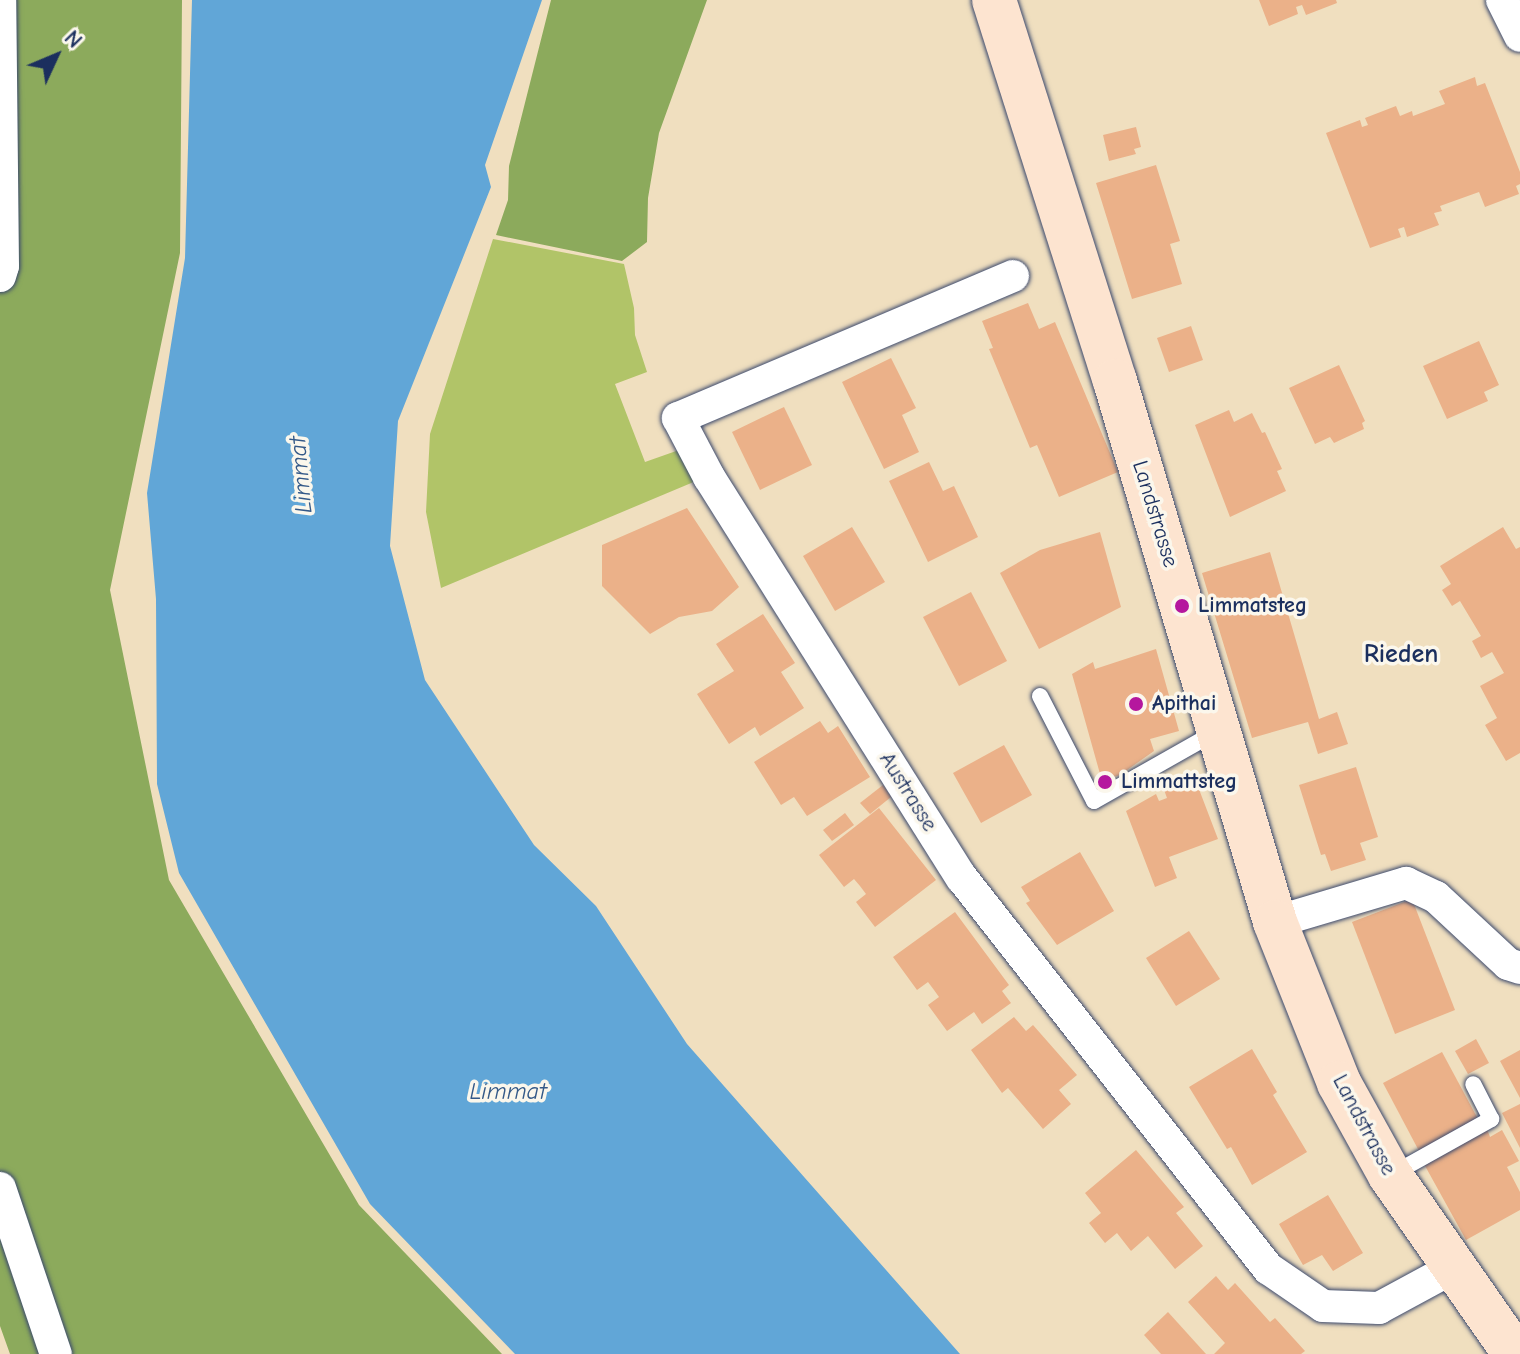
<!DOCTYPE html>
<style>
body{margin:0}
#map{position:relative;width:1520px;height:1354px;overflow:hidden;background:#f0dfbf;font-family:"Comic Neue",sans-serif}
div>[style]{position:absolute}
.green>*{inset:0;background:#b1c468}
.forest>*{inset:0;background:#8caa5c}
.water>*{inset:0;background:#61a6d7}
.building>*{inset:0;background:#ebb189}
.roads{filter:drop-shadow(0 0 2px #3b496d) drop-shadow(0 0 2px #3b496d)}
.lane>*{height:16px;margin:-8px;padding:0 8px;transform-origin:8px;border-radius:8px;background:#fff}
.street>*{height:32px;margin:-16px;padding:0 16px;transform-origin:16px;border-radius:16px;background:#fff}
.secondary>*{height:44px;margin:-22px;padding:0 22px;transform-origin:22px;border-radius:22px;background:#fde4d0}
.dots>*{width:22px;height:22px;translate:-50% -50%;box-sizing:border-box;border:4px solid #fbf7ec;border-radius:50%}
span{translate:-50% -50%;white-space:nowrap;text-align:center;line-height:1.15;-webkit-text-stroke:7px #fbf7ec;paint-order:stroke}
.street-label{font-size:22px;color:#1b2f5e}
.poi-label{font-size:22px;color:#1b2f5e;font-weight:700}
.left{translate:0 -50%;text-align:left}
.water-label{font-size:24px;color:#345988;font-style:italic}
.quarter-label{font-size:26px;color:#1b2f5e;font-weight:700}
.north{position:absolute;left:16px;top:16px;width:80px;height:80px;-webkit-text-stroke:6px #fbf7ec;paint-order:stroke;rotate:46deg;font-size:22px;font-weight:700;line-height:32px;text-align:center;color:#1b2f5e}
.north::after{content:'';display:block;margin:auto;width:28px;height:36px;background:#1b2f5e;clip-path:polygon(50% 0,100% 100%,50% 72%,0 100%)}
</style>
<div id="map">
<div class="green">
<i style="clip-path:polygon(493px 239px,624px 264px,634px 308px,635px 335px,647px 372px,615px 384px,645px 462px,679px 450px,696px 481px,441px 588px,426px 512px,430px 434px)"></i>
</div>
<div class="forest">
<i style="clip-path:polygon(0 0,182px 0,180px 253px,110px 590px,169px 880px,359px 1205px,502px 1354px,10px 1354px,0 1326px)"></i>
<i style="clip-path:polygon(551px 0,707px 0,659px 133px,648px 198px,647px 242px,622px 261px,496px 235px,508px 200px,509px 166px)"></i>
</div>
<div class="water">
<i style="clip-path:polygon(192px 0,542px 0,485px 165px,491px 187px,398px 421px,390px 546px,425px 680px,534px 845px,596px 906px,687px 1044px,960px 1354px,515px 1354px,370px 1204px,179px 873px,157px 784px,156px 599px,147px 493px,185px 258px)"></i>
</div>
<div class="building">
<i style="clip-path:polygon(1259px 0,1336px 0,1337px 3px,1306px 15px,1302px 5px,1296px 7px,1298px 14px,1269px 26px)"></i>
<i style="clip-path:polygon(1475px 77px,1477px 86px,1485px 83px,1520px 172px,1520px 184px,1516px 186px,1519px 194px,1485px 207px,1479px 192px,1440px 206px,1442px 211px,1434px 213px,1439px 225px,1407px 237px,1404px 227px,1398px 229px,1401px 237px,1370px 248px,1326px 133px,1360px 120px,1362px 127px,1368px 125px,1365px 118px,1396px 106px,1400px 116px,1412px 111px,1413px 116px,1445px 104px,1439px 91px)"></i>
<i style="clip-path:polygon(1136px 127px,1141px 147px,1134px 149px,1136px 154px,1109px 161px,1103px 135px)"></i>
<i style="clip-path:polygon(1156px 165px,1180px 241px,1170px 244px,1182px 284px,1132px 299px,1096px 183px)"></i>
<i style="clip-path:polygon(1028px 303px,1039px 329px,1055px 322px,1118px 472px,1059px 497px,1037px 445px,1030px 448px,989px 349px,993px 348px,982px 321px)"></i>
<i style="clip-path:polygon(1191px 326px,1203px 360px,1169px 372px,1157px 338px)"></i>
<i style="clip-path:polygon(1479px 341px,1499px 385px,1484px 392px,1488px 401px,1447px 419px,1423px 366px)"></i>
<i style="clip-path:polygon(891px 358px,916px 408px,902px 415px,919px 452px,884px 469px,842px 382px)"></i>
<i style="clip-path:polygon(1339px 365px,1365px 421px,1362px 423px,1364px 429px,1334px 443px,1330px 437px,1315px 444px,1289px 388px)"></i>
<i style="clip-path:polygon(784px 407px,812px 465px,760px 490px,732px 432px)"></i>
<i style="clip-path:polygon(1229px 410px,1234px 422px,1252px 413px,1262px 433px,1265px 432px,1282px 469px,1277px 471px,1286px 491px,1230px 517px,1195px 425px)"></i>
<i style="clip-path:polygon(929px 462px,943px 491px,954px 486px,978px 537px,928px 562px,889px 481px)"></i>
<i style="clip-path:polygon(687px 508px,739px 587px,712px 611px,679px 617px,650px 634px,602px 586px,602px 545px)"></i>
<i style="clip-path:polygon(852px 527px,885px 582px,835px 611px,803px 556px)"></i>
<i style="clip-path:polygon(1503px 527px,1516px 549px,1520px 547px,1520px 753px,1506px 761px,1485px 725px,1497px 718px,1480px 686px,1504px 673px,1492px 652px,1481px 658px,1472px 641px,1481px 636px,1460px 601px,1452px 606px,1442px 590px,1451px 584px,1440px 566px)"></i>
<i style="clip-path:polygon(1100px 532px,1121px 607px,1039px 649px,1000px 573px,1040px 550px)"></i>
<i style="clip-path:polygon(1270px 552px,1319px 719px,1337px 712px,1348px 744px,1318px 754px,1308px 722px,1252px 738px,1202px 573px)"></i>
<i style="clip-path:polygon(971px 592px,1007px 661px,959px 686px,923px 617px)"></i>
<i style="clip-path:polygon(763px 614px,795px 663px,781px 672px,804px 708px,760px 736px,755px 727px,729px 744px,697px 694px,734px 671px,716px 644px)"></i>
<i style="clip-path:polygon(1156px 649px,1179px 731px,1150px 739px,1154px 751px,1120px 775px,1102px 781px,1072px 674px,1093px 662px,1095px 669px)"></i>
<i style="clip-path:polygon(820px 721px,828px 733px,838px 726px,870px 777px,807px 816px,794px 797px,781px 805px,754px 762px)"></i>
<i style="clip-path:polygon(1004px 745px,1032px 795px,981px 823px,953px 773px)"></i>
<i style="clip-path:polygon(1356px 767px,1378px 837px,1360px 843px,1366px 860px,1331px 871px,1325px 854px,1321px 855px,1299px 785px)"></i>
<i style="clip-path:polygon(1183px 779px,1186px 788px,1197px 784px,1218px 839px,1169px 857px,1177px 878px,1155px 887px,1126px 811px,1156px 794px,1159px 801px,1167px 798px,1163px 787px)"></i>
<i style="clip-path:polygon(883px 785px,891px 797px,870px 814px,860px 803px)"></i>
<i style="clip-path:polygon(879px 808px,936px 880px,875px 927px,856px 902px,866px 894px,860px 886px,854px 879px,844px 887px,819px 855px)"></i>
<i style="clip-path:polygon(845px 813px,854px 825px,832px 841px,823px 830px)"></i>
<i style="clip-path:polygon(1080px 852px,1114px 911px,1057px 945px,1026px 903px,1030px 901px,1021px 887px)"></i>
<i style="clip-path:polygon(1412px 899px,1455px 1010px,1395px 1034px,1352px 922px)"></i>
<i style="clip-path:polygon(955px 912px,1009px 985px,1002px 991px,1011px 1003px,982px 1024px,974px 1012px,947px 1031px,928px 1005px,939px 997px,934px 990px,928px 982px,917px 990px,893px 957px)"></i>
<i style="clip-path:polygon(1189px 931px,1220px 979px,1176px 1006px,1146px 958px)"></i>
<i style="clip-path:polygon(1014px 1017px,1026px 1031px,1033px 1025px,1077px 1075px,1059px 1090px,1071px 1104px,1043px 1129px,1008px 1088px,1002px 1093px,971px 1050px)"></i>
<i style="clip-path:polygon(1476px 1039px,1489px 1063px,1468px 1074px,1455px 1051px)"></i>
<i style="clip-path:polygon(1252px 1049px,1277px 1092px,1273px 1095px,1307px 1152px,1252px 1185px,1231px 1147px,1227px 1149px,1189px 1087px)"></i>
<i style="clip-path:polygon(1520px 1050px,1520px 1098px,1500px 1061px)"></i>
<i style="clip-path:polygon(1442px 1052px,1478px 1119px,1419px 1151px,1383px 1083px)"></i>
<i style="clip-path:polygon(1520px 1104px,1520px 1148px,1502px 1113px)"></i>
<i style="clip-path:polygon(1487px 1129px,1490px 1137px,1502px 1130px,1519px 1161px,1507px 1167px,1520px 1192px,1520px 1210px,1466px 1240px,1424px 1164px)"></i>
<i style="clip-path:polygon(1136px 1150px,1184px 1207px,1176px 1213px,1203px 1246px,1175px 1269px,1148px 1236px,1131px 1251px,1117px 1233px,1105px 1243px,1089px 1223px,1101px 1213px,1085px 1193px)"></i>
<i style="clip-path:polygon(1328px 1195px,1363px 1253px,1333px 1271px,1322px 1255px,1303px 1265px,1279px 1224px)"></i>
<i style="clip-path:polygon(1216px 1276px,1228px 1290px,1235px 1283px,1270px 1322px,1275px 1318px,1305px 1351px,1301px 1354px,1214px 1354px,1225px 1343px,1188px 1302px)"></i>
<i style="clip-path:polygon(1168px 1312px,1206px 1354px,1161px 1354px,1144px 1335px)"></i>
</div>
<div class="roads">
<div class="lane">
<i style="left:1040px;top:696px;width:118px;rotate:62.8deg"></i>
<i style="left:1094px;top:801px;width:140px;rotate:-29.5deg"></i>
<i style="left:1391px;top:1175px;width:115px;rotate:-29.2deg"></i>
<i style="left:1491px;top:1119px;width:39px;rotate:-117deg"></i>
</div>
<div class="street">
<i style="left:1502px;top:0;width:40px;rotate:63.4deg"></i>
<i style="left:0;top:276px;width:10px;rotate:-73deg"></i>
<i style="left:3px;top:266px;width:266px;rotate:-90.6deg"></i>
<i style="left:1013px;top:276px;width:364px;rotate:157deg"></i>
<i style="left:678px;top:418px;width:67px;rotate:62.3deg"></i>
<i style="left:709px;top:477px;width:474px;rotate:57.8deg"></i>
<i style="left:962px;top:878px;width:497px;rotate:51.9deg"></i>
<i style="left:1269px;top:1269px;width:65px;rotate:34.4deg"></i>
<i style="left:1323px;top:1306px;width:56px;rotate:2deg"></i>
<i style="left:1379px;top:1308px;width:84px;rotate:-28.4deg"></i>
<i style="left:1275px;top:922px;width:137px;rotate:-16.6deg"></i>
<i style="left:1406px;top:883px;width:33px;rotate:25deg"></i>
<i style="left:1436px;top:897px;width:98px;rotate:42.9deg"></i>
<i style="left:1508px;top:964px;width:13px;rotate:18deg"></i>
<i style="left:0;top:1188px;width:175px;rotate:71.4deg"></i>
</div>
<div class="secondary">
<i style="left:994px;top:0;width:400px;rotate:72.4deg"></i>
<i style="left:1115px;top:381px;width:564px;rotate:73.52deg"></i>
<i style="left:1275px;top:922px;width:173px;rotate:68.3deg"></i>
<i style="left:1339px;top:1083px;width:105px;rotate:61deg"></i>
<i style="left:1390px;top:1175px;width:218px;rotate:55.1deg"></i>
</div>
</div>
<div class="dots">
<i style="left:1182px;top:606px;background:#b5179e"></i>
<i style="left:1136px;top:704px;background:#b5179e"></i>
<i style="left:1105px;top:782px;background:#b5179e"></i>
</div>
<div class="street-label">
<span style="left:1155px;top:514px;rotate:73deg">Landstrasse</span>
<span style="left:908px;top:792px;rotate:58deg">Austrasse</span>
<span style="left:1364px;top:1125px;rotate:62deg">Landstrasse</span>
</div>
<div class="poi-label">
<span class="left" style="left:1198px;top:606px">Limmatsteg</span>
<span class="left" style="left:1152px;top:704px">Apithai</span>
<span class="left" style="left:1121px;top:782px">Limmattsteg</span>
</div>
<div class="water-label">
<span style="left:301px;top:475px;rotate:-95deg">Limmat</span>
<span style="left:508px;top:1092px">Limmat</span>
</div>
<div class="quarter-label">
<span style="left:1401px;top:655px">Rieden</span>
</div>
<div class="north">N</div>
</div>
